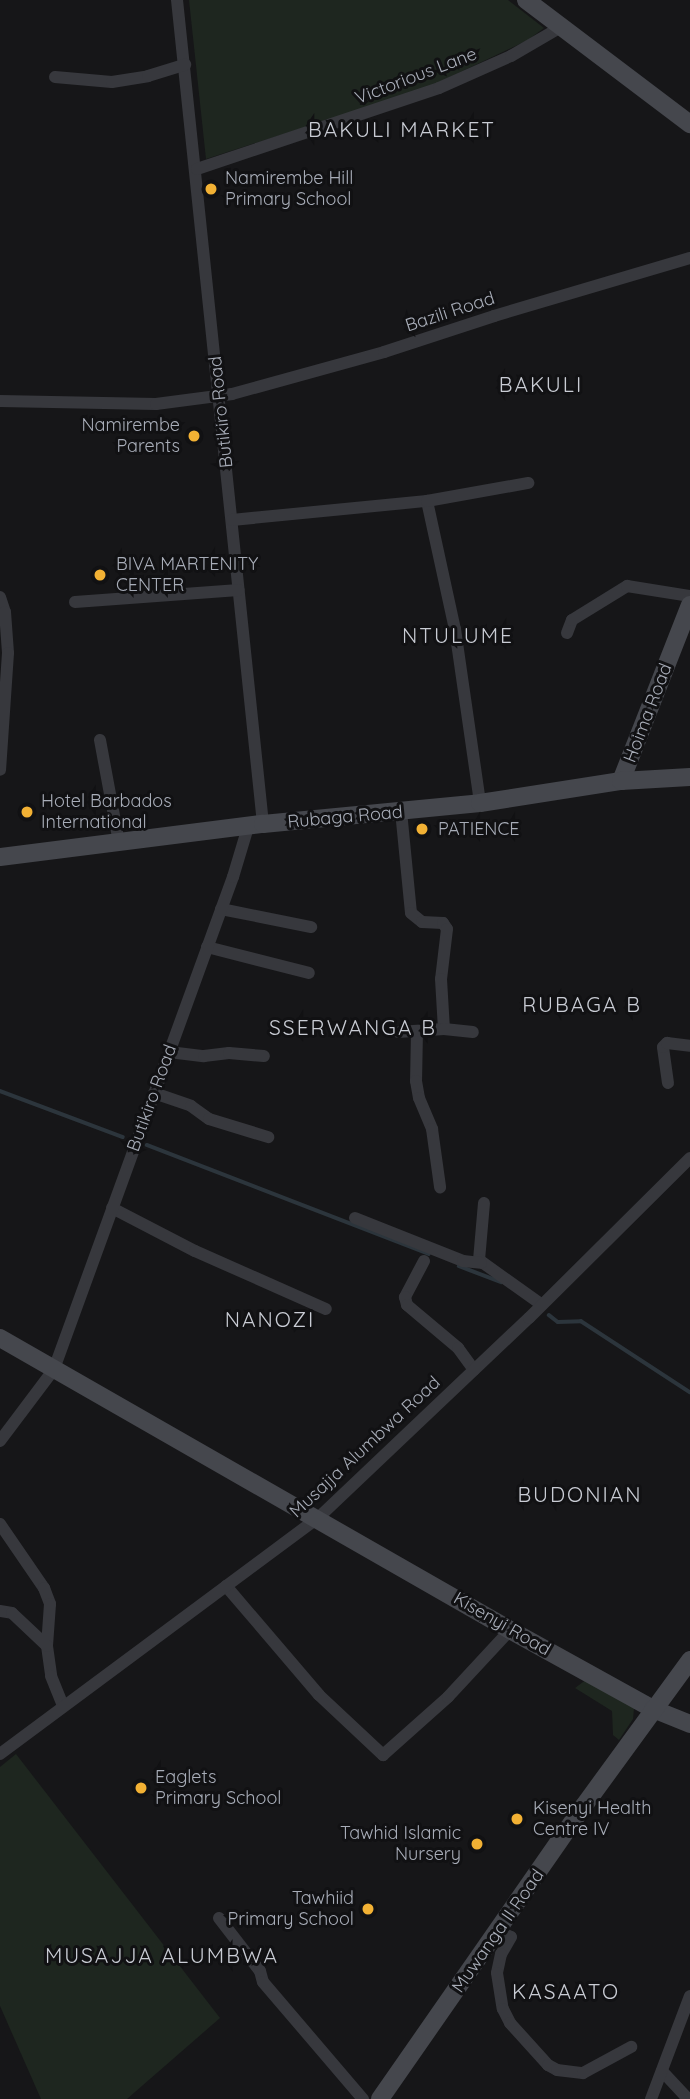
<!DOCTYPE html>
<style>
body{margin:0}
#map{position:relative;width:690px;height:2099px;overflow:hidden;background:#161618;font-family:Quicksand,sans-serif}
div>[style]{position:absolute}
.green>*{inset:0;background:#1e261f}
.stream>*{height:3.5px;margin:-1.75px;padding:0 1.75px;transform-origin:1.75px;border-radius:1.75px;background:#2c353c}
.street>*{height:12px;margin:-6px;padding:0 6px;transform-origin:6px;border-radius:6px;background:#37383d}
.secondary>*{height:18px;margin:-9px;padding:0 9px;transform-origin:9px;border-radius:9px;background:#45474d}
.dots>*{width:19px;height:19px;translate:-50% -50%;box-sizing:border-box;border:4px solid #111113;border-radius:50%}
span{translate:-50% -50%;white-space:nowrap;text-align:center;line-height:1.15;-webkit-text-stroke:6px #111113;paint-order:stroke}
.street-label{font-size:18px;color:#a8adb8}
.poi-label{font-size:18px;color:#a8adb8}
.left{translate:0 -50%;text-align:left}
.right{translate:-100% -50%;text-align:right}
.quarter-label{font-size:21px;color:#c9ccd4;letter-spacing:2px}
</style>
<div id="map">
<div class="green">
<i style="clip-path:polygon(189px 0,508px 0,544px 28px,528px 40px,429px 87px,206px 159px)"></i>
<i style="clip-path:polygon(587px 1679px,634px 1708px,633px 1719px,619px 1740px,613px 1735px,612px 1711px,575px 1688px)"></i>
<i style="clip-path:polygon(16px 1754px,220px 2018px,127px 2099px,41px 2099px,0 2006px,0 1767px)"></i>
</div>
<div class="stream">
<i style="left:0;top:1091px;width:131px;rotate:20.5deg"></i>
<i style="left:147px;top:1145px;width:302px;rotate:21.1deg"></i>
<i style="left:459px;top:1266px;width:45px;rotate:20.9deg"></i>
<i style="left:549px;top:1315px;width:11px;rotate:38deg"></i>
<i style="left:558px;top:1322px;width:23px;rotate:-2deg"></i>
<i style="left:581px;top:1321px;width:130px;rotate:33.1deg"></i>
</div>
<div class="street">
<i style="left:177px;top:0;width:828px;rotate:84.04deg"></i>
<i style="left:55px;top:77px;width:57px;rotate:5deg"></i>
<i style="left:112px;top:82px;width:36px;rotate:-9deg"></i>
<i style="left:148px;top:76px;width:39px;rotate:-17deg"></i>
<i style="left:197px;top:169px;width:255px;rotate:-18.5deg"></i>
<i style="left:439px;top:88px;width:79px;rotate:-24deg"></i>
<i style="left:511px;top:56px;width:58px;rotate:-30.1deg"></i>
<i style="left:0;top:401px;width:156px;rotate:1.1deg"></i>
<i style="left:156px;top:404px;width:77px;rotate:-7.5deg"></i>
<i style="left:232px;top:394px;width:158px;rotate:-15.4deg"></i>
<i style="left:384px;top:352px;width:116px;rotate:-18.1deg"></i>
<i style="left:494px;top:316px;width:204px;rotate:-16.5deg"></i>
<i style="left:427px;top:501px;width:131px;rotate:77.7deg"></i>
<i style="left:455px;top:629px;width:176px;rotate:81.8deg"></i>
<i style="left:232px;top:520px;width:196px;rotate:-5.6deg"></i>
<i style="left:427px;top:501px;width:103px;rotate:-10.1deg"></i>
<i style="left:0;top:597px;width:16px;rotate:72deg"></i>
<i style="left:5px;top:612px;width:41px;rotate:85.8deg"></i>
<i style="left:8px;top:653px;width:117px;rotate:93.9deg"></i>
<i style="left:75px;top:602px;width:164px;rotate:-4.2deg"></i>
<i style="left:567px;top:633px;width:14px;rotate:-69deg"></i>
<i style="left:572px;top:620px;width:65px;rotate:-31.7deg"></i>
<i style="left:627px;top:586px;width:64px;rotate:9deg"></i>
<i style="left:100px;top:740px;width:105px;rotate:79.5deg"></i>
<i style="left:401px;top:811px;width:102px;rotate:84.4deg"></i>
<i style="left:411px;top:913px;width:14px;rotate:39deg"></i>
<i style="left:422px;top:922px;width:21px;rotate:3deg"></i>
<i style="left:443px;top:923px;width:7px;rotate:56deg"></i>
<i style="left:447px;top:929px;width:50px;rotate:96.8deg"></i>
<i style="left:441px;top:979px;width:50px;rotate:86.6deg"></i>
<i style="left:221px;top:909px;width:92px;rotate:11.3deg"></i>
<i style="left:207px;top:947px;width:105px;rotate:14.3deg"></i>
<i style="left:417px;top:1031px;width:50px;rotate:91.1deg"></i>
<i style="left:416px;top:1081px;width:17px;rotate:80deg"></i>
<i style="left:419px;top:1098px;width:34px;rotate:67deg"></i>
<i style="left:432px;top:1129px;width:59px;rotate:82.1deg"></i>
<i style="left:398px;top:1032px;width:46px;rotate:-3.7deg"></i>
<i style="left:444px;top:1029px;width:29px;rotate:6deg"></i>
<i style="left:169px;top:1052px;width:35px;rotate:7deg"></i>
<i style="left:204px;top:1056px;width:25px;rotate:-7deg"></i>
<i style="left:229px;top:1053px;width:35px;rotate:5deg"></i>
<i style="left:668px;top:1083px;width:36px;rotate:-98deg"></i>
<i style="left:663px;top:1047px;width:6px;rotate:-45deg"></i>
<i style="left:667px;top:1043px;width:23px;rotate:7deg"></i>
<i style="left:154px;top:1093px;width:39px;rotate:19deg"></i>
<i style="left:191px;top:1106px;width:22px;rotate:36deg"></i>
<i style="left:209px;top:1119px;width:62px;rotate:17deg"></i>
<i style="left:484px;top:1203px;width:57px;rotate:95deg"></i>
<i style="left:479px;top:1260px;width:77px;rotate:35.5deg"></i>
<i style="left:112px;top:1208px;width:93px;rotate:27.4deg"></i>
<i style="left:195px;top:1251px;width:143px;rotate:23.9deg"></i>
<i style="left:355px;top:1218px;width:116px;rotate:21.7deg"></i>
<i style="left:463px;top:1261px;width:18px;rotate:6deg"></i>
<i style="left:424px;top:1261px;width:41px;rotate:117.8deg"></i>
<i style="left:405px;top:1297px;width:8px;rotate:76deg"></i>
<i style="left:407px;top:1305px;width:67px;rotate:40.1deg"></i>
<i style="left:458px;top:1348px;width:27px;rotate:54deg"></i>
<i style="left:0;top:1441px;width:90px;rotate:-53.1deg"></i>
<i style="left:54px;top:1369px;width:524px;rotate:-70.01deg"></i>
<i style="left:233px;top:877px;width:52px;rotate:-73.3deg"></i>
<i style="left:0;top:1524px;width:78px;rotate:55.5deg"></i>
<i style="left:44px;top:1588px;width:17px;rotate:69deg"></i>
<i style="left:50px;top:1604px;width:42px;rotate:94.1deg"></i>
<i style="left:47px;top:1646px;width:30px;rotate:82deg"></i>
<i style="left:51px;top:1676px;width:31px;rotate:68deg"></i>
<i style="left:226px;top:1586px;width:143px;rotate:49.5deg"></i>
<i style="left:319px;top:1695px;width:88px;rotate:43.2deg"></i>
<i style="left:383px;top:1755px;width:87px;rotate:-41.7deg"></i>
<i style="left:448px;top:1697px;width:91px;rotate:-47.2deg"></i>
<i style="left:0;top:1611px;width:12px;rotate:9deg"></i>
<i style="left:12px;top:1613px;width:48px;rotate:43.3deg"></i>
<i style="left:0;top:1754px;width:395px;rotate:-36.6deg"></i>
<i style="left:317px;top:1519px;width:292px;rotate:-43.5deg"></i>
<i style="left:529px;top:1318px;width:227px;rotate:-44.8deg"></i>
<i style="left:219px;top:1918px;width:67px;rotate:52.3deg"></i>
<i style="left:260px;top:1971px;width:11px;rotate:75deg"></i>
<i style="left:263px;top:1982px;width:154px;rotate:49.5deg"></i>
<i style="left:498px;top:1931px;width:14px;rotate:25deg"></i>
<i style="left:511px;top:1937px;width:20px;rotate:120deg"></i>
<i style="left:501px;top:1954px;width:19px;rotate:102deg"></i>
<i style="left:497px;top:1973px;width:36px;rotate:81deg"></i>
<i style="left:503px;top:2009px;width:16px;rotate:63deg"></i>
<i style="left:510px;top:2023px;width:57px;rotate:47.9deg"></i>
<i style="left:548px;top:2065px;width:10px;rotate:29deg"></i>
<i style="left:557px;top:2070px;width:26px;rotate:7deg"></i>
<i style="left:583px;top:2073px;width:55px;rotate:-28.4deg"></i>
<i style="left:662px;top:2071px;width:38px;rotate:47deg"></i>
<i style="left:651px;top:2099px;width:110px;rotate:-69.3deg"></i>
</div>
<div class="secondary">
<i style="left:526px;top:0;width:206px;rotate:37.1deg"></i>
<i style="left:621px;top:781px;width:189px;rotate:-68.6deg"></i>
<i style="left:0;top:857px;width:265px;rotate:-7.2deg"></i>
<i style="left:263px;top:824px;width:218px;rotate:-5.5deg"></i>
<i style="left:480px;top:803px;width:143px;rotate:-8.9deg"></i>
<i style="left:621px;top:781px;width:69px;rotate:-3.3deg"></i>
<i style="left:0;top:1338px;width:588px;rotate:29.79deg"></i>
<i style="left:510px;top:1630px;width:163px;rotate:28.9deg"></i>
<i style="left:653px;top:1709px;width:40px;rotate:22deg"></i>
<i style="left:380px;top:2099px;width:356px;rotate:-55.2deg"></i>
<i style="left:583px;top:1807px;width:182px;rotate:-53.9deg"></i>
</div>
<div class="dots">
<i style="left:211px;top:189px;background:#f2b134"></i>
<i style="left:194px;top:436px;background:#f2b134"></i>
<i style="left:100px;top:575px;background:#f2b134"></i>
<i style="left:27px;top:812px;background:#f2b134"></i>
<i style="left:422px;top:829px;background:#f2b134"></i>
<i style="left:141px;top:1788px;background:#f2b134"></i>
<i style="left:517px;top:1819px;background:#f2b134"></i>
<i style="left:477px;top:1844px;background:#f2b134"></i>
<i style="left:368px;top:1909px;background:#f2b134"></i>
</div>
<div class="street-label">
<span style="left:416px;top:76px;rotate:-21deg">Victorious Lane</span>
<span style="left:450px;top:312px;rotate:-18deg">Bazili Road</span>
<span style="left:221px;top:412px;rotate:-96deg">Butikiro Road</span>
<span style="left:648px;top:713px;rotate:-69deg">Hoima Road</span>
<span style="left:345px;top:817px;rotate:-5deg">Rubaga Road</span>
<span style="left:152px;top:1098px;rotate:-70deg">Butikiro Road</span>
<span style="left:365px;top:1447px;rotate:-43deg">Musajja Alumbwa Road</span>
<span style="left:502px;top:1624px;rotate:30deg">Kisenyi Road</span>
<span style="left:498px;top:1931px;rotate:-55deg">Muwanga II Road</span>
</div>
<div class="poi-label">
<span class="left" style="left:225px;top:189px">Namirembe Hill<br>Primary School</span>
<span class="right" style="left:180px;top:436px">Namirembe<br>Parents</span>
<span class="left" style="left:116px;top:575px">BIVA MARTENITY<br>CENTER</span>
<span class="left" style="left:41px;top:812px">Hotel Barbados<br>International</span>
<span class="left" style="left:438px;top:829px">PATIENCE</span>
<span class="left" style="left:155px;top:1788px">Eaglets<br>Primary School</span>
<span class="left" style="left:533px;top:1819px">Kisenyi Health<br>Centre IV</span>
<span class="right" style="left:461px;top:1844px">Tawhid Islamic<br>Nursery</span>
<span class="right" style="left:354px;top:1909px">Tawhiid<br>Primary School</span>
</div>
<div class="quarter-label">
<span style="left:402px;top:129px">BAKULI MARKET</span>
<span style="left:541px;top:384px">BAKULI</span>
<span style="left:458px;top:635px">NTULUME</span>
<span style="left:582px;top:1004px">RUBAGA B</span>
<span style="left:353px;top:1027px">SSERWANGA B</span>
<span style="left:270px;top:1319px">NANOZI</span>
<span style="left:580px;top:1494px">BUDONIAN</span>
<span style="left:162px;top:1955px">MUSAJJA ALUMBWA</span>
<span style="left:566px;top:1991px">KASAATO</span>
</div>
</div>
